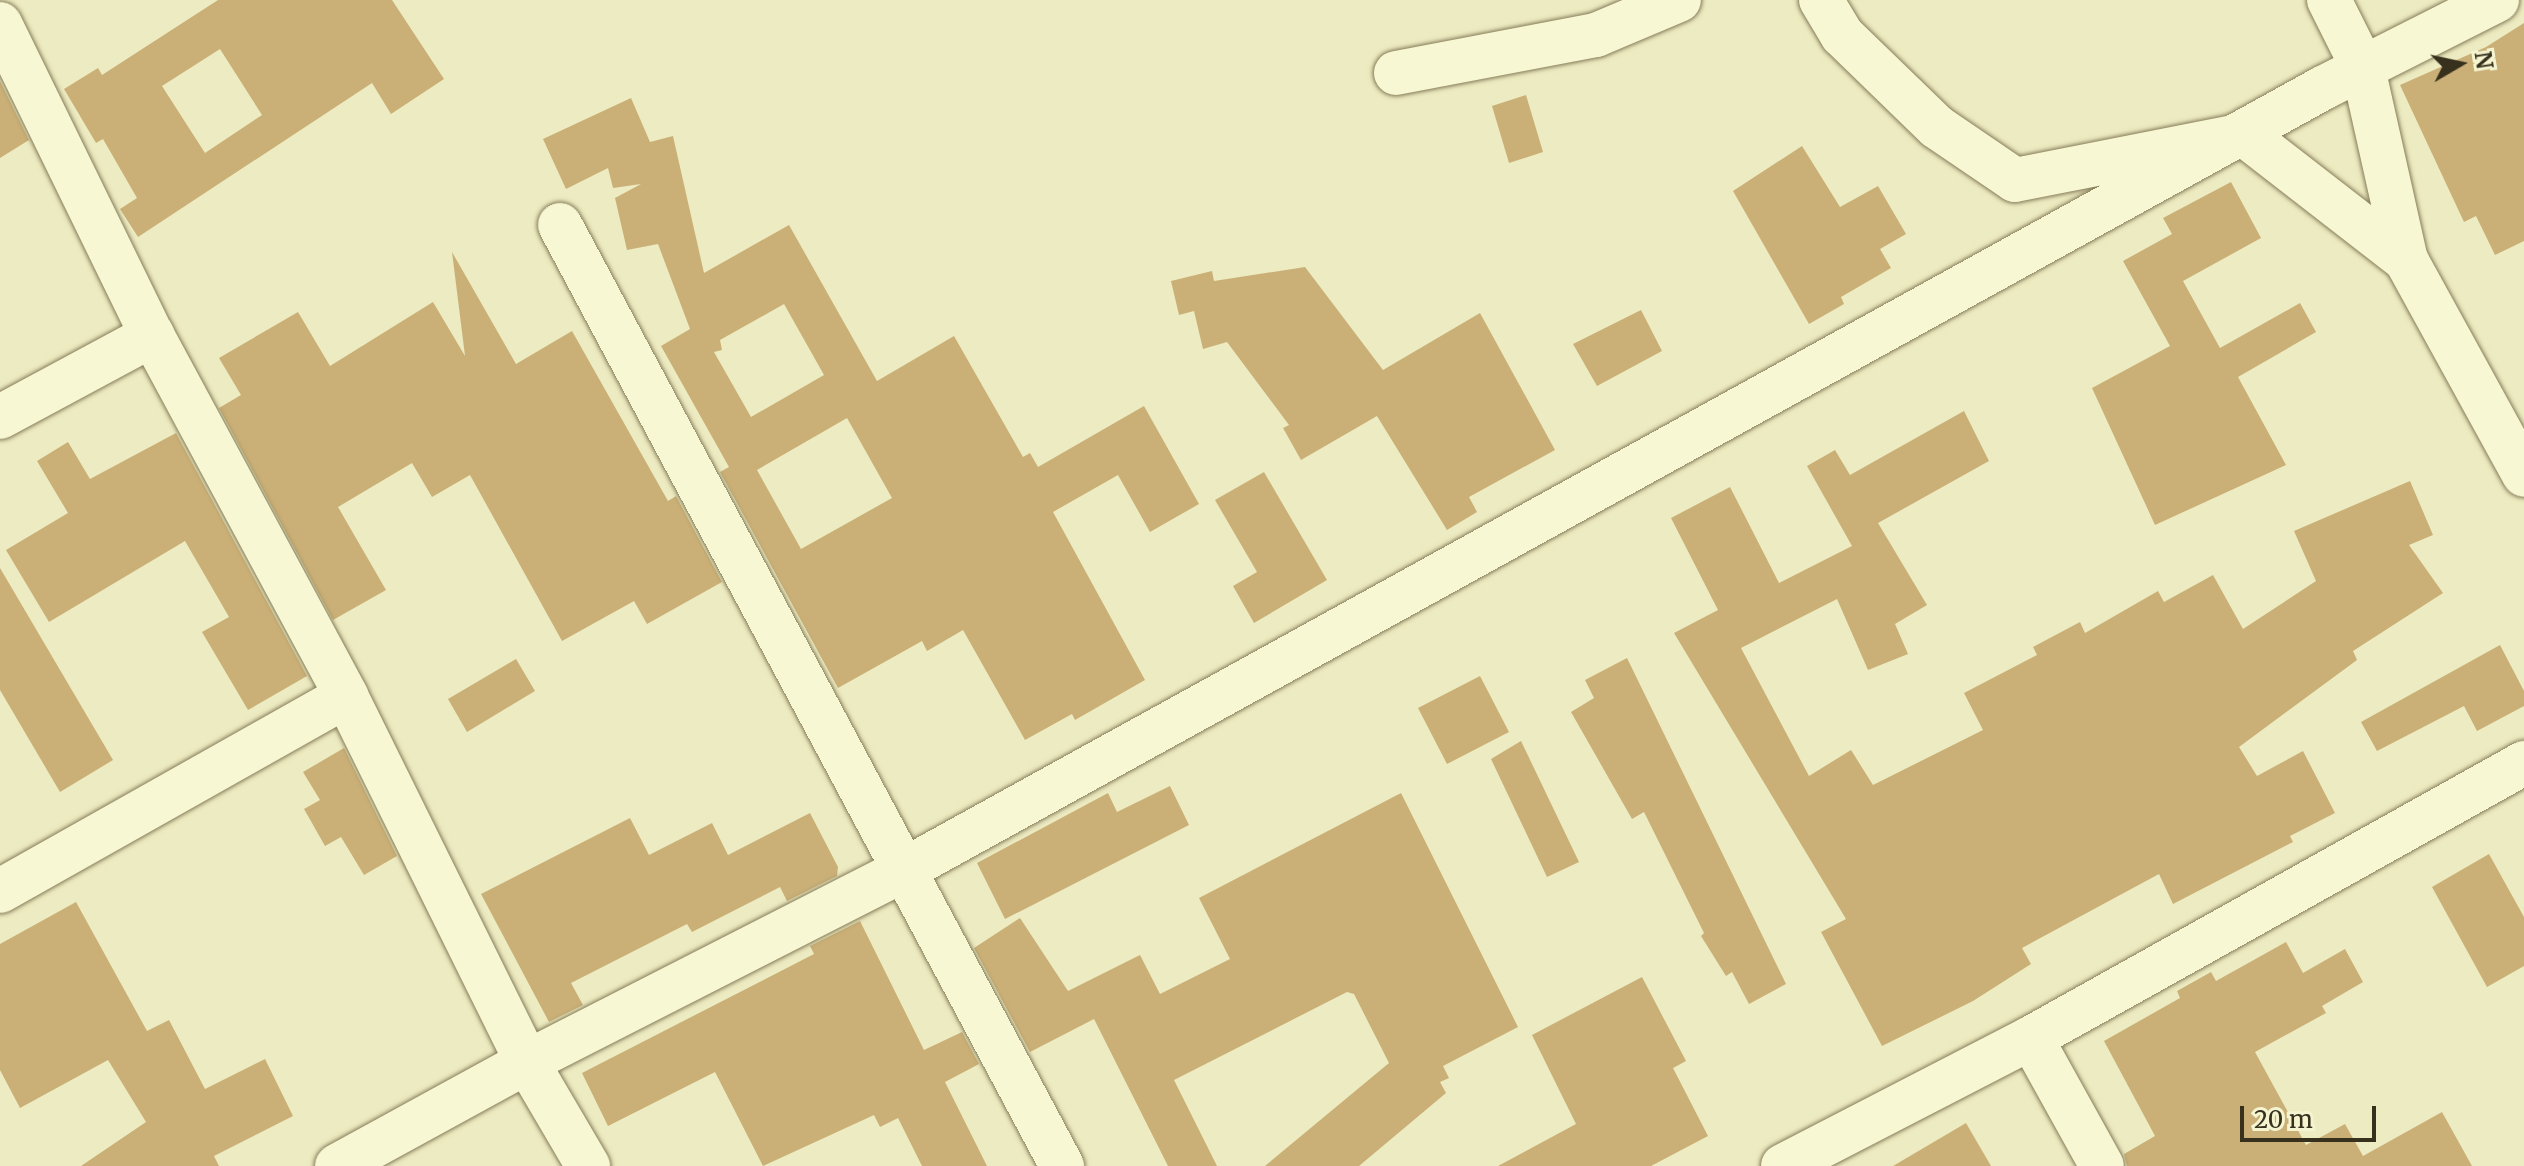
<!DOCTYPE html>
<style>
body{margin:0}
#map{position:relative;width:2524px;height:1166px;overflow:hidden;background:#edebc1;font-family:Merriweather,serif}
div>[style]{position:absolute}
.building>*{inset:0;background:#cab077}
.roads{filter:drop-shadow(0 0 2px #867d59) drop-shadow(0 0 2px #867d59)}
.minor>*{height:44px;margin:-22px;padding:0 22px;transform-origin:22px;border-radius:22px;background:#f8f7d4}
span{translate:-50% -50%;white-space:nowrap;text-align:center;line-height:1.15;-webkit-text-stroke:6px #f4f4d0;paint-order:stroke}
.north{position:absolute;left:2420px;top:24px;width:80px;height:80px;-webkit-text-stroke:6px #f4f4d0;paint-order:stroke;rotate:81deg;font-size:22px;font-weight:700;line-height:32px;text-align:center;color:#36301d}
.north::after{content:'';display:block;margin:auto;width:28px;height:36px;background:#36301d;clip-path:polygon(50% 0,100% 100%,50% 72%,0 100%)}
.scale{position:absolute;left:2240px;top:1106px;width:136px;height:36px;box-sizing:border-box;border:4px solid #36301d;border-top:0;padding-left:10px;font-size:24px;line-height:28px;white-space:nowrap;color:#36301d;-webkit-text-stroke:6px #f4f4d0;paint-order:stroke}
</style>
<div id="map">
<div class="building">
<i style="clip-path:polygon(evenodd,218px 0,392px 0,444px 79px,391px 114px,372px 83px,138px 237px,120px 209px,137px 198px,103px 139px,96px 143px,64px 89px,98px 68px,102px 75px,218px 0,220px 49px,262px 115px,205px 153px,162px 86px,220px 49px)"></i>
<i style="clip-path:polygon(2524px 23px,2524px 241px,2495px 255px,2476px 216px,2464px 222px,2400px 85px,2486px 47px)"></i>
<i style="clip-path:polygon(0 81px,29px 140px,0 158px)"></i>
<i style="clip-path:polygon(1526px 95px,1543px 152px,1509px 163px,1492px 106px)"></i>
<i style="clip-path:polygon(evenodd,631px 98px,650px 142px,673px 136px,704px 273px,789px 225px,877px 381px,954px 336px,1023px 457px,1030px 453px,1038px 467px,1144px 406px,1199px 504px,1150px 532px,1118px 475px,1053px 512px,1145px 680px,1075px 720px,1072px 714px,1025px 740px,963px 630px,927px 651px,922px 641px,838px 688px,720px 472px,729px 467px,661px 346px,690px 329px,658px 244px,627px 250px,615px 198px,641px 184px,613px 188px,608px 168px,566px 189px,543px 139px,631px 98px,784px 304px,824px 375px,751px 417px,714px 352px,722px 350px,720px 340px,784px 304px,631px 98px,847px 418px,892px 498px,801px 549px,757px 470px,847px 418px)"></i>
<i style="clip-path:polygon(1802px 146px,1840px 207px,1878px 186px,1906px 234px,1880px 249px,1891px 268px,1841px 297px,1844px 304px,1809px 324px,1733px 191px)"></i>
<i style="clip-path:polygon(2231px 182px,2261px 238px,2183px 281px,2220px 348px,2300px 303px,2316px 332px,2238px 377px,2286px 465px,2155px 525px,2092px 388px,2170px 346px,2123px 261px,2172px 234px,2163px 218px)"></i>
<i style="clip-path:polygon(452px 252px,516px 364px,572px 331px,668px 501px,676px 496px,722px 582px,647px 624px,634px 601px,562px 641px,470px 475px,432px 497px,412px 463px,338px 507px,386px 590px,333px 620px,219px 408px,241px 395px,219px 358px,298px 312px,330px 366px,433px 302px,465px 356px)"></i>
<i style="clip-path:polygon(1305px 267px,1383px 370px,1480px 313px,1555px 450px,1469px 497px,1477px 512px,1447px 530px,1377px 416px,1301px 460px,1283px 428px,1289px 425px,1227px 342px,1203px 349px,1194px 311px,1179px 315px,1171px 281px,1212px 271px,1214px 281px)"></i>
<i style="clip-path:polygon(1641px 310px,1662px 351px,1597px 386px,1573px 344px)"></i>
<i style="clip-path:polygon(1964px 411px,1989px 461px,1878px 523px,1927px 605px,1895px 624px,1908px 654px,1868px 670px,1837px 599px,1741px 648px,1809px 776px,1851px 750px,1873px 785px,1983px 730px,1964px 693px,2037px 655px,2033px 647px,2080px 622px,2085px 633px,2158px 591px,2164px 602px,2213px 575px,2243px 629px,2316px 581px,2294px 531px,2410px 481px,2433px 535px,2409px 545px,2443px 593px,2353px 651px,2357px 660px,2239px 747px,2257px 776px,2303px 751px,2335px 813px,2290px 836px,2293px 842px,2173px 904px,2159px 874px,2022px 948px,2031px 964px,1973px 1001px,1882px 1046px,1821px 932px,1846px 919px,1674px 633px,1718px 610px,1671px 518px,1730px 487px,1779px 583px,1852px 546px,1807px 466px,1835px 450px,1850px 475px)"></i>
<i style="clip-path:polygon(176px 433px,307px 676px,248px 710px,202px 632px,229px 617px,185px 541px,49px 622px,6px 550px,68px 513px,37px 461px,68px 442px,90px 479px)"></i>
<i style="clip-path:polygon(1264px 472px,1327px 580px,1254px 623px,1233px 586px,1257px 572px,1215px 500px)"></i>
<i style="clip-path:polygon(0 568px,113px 760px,60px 792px,0 690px)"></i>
<i style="clip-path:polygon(2500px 645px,2524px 691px,2524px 706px,2477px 731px,2464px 706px,2377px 751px,2361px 722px)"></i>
<i style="clip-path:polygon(1627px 658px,1786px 984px,1749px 1004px,1732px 972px,1726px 976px,1701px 936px,1704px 933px,1644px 812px,1632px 819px,1571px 712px,1594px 698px,1585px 680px)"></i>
<i style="clip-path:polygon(516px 659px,535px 691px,467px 732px,448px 699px)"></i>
<i style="clip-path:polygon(1480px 676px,1509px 732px,1447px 764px,1418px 708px)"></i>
<i style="clip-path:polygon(1521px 741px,1579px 862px,1547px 877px,1491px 759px)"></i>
<i style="clip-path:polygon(344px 748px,397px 856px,364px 875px,341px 837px,325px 846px,304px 809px,320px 800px,303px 772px)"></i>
<i style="clip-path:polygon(1170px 786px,1189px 825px,1005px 919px,977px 863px,1108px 793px,1117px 812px)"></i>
<i style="clip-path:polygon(1401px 793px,1518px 1027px,1443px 1066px,1449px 1078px,1440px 1082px,1446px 1093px,1359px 1166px,1265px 1166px,1389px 1063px,1354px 994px,1347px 992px,1174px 1080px,1217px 1166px,1168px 1166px,1094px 1019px,1030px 1052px,974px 948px,1020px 918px,1068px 991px,1140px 955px,1160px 994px,1230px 959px,1199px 898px)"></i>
<i style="clip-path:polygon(810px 813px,838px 867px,837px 876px,787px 901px,780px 887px,692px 932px,687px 924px,571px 983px,583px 1005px,549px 1022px,481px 894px,630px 818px,649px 855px,712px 823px,728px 855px)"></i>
<i style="clip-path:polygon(2489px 854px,2524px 917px,2524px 966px,2487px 987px,2432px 887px)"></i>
<i style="clip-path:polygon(76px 902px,147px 1031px,169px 1020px,205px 1089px,265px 1059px,293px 1116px,214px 1156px,219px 1166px,81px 1166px,146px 1122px,108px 1060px,20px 1108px,0 1070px,0 944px)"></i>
<i style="clip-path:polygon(860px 921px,924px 1050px,962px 1032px,979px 1064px,945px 1082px,987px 1166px,922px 1166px,898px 1118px,880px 1127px,874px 1115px,763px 1166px,715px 1072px,608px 1126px,582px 1073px,814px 954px,810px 946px)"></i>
<i style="clip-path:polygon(2286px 942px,2303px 973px,2345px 949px,2363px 982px,2322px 1006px,2326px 1013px,2255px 1052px,2306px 1145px,2345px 1124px,2363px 1156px,2442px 1112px,2472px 1166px,2127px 1166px,2124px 1154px,2155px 1136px,2104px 1041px,2180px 998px,2177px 991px,2211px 972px,2216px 981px)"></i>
<i style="clip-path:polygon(1642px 977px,1686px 1061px,1673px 1068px,1708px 1136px,1651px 1166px,1498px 1166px,1576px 1124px,1532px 1035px)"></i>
<i style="clip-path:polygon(1966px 1123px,1991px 1166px,1893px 1166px)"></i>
</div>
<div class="roads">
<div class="minor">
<i style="left:1821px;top:0;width:41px;rotate:59deg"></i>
<i style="left:1842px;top:35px;width:132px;rotate:44.1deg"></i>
<i style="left:1937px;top:127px;width:94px;rotate:34.2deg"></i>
<i style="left:2015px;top:180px;width:234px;rotate:-11.1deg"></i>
<i style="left:2245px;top:135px;width:204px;rotate:37.8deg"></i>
<i style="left:2329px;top:0;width:76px;rotate:63.4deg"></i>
<i style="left:2363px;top:68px;width:197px;rotate:77.4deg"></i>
<i style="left:2406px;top:260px;width:245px;rotate:61.2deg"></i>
<i style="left:0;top:24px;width:346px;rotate:64deg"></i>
<i style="left:152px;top:335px;width:410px;rotate:61.7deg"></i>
<i style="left:346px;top:696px;width:408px;rotate:63.7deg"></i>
<i style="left:527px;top:1062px;width:121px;rotate:59.6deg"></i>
<i style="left:1396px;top:73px;width:204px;rotate:-10.8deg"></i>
<i style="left:1596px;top:35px;width:90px;rotate:-22.9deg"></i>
<i style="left:560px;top:225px;width:1067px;rotate:61.92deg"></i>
<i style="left:0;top:417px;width:173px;rotate:-28.3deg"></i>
<i style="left:0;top:891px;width:397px;rotate:-29.4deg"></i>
<i style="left:2031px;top:1038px;width:146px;rotate:61deg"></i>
<i style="left:337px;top:1166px;width:217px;rotate:-28.7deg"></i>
<i style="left:527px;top:1062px;width:423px;rotate:-27deg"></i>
<i style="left:904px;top:870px;width:1620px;rotate:-28.86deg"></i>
<i style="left:2323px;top:88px;width:195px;rotate:-26.8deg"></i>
<i style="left:1783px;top:1166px;width:279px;rotate:-27.3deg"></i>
<i style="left:2031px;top:1038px;width:565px;rotate:-29.15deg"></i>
</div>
</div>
<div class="north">N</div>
<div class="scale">20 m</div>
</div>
